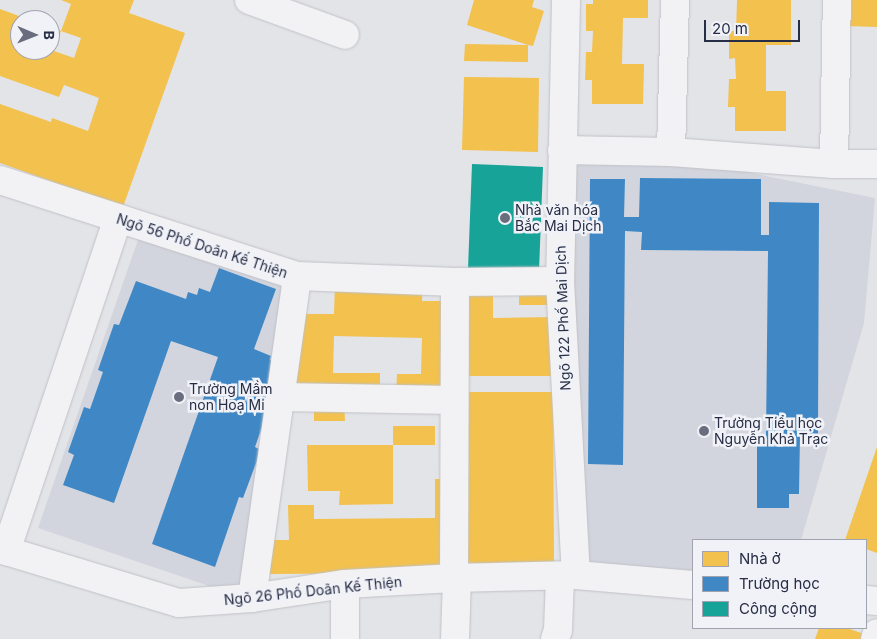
<!DOCTYPE html>
<meta charset="utf-8">
<style>
body{margin:0}
#map{position:relative;width:877px;height:639px;overflow:hidden;background:#e3e4e8;font-family:Inter,sans-serif}
div>[style]{position:absolute}
.built>*{inset:0;background:#d3d5de}
.homes>*{inset:0;background:#f2c14e}
.schools>*{inset:0;background:#3f88c5}
.public>*{inset:0;background:#17a398}
.roads{filter:drop-shadow(0 0 1px #c0c1c6) drop-shadow(0 0 1px #c0c1c6)}
.minor>*{height:28px;margin:-14px;padding:0 14px;transform-origin:14px;border-radius:14px;background:#f2f2f4}
.dots>*{width:14px;height:14px;translate:-50% -50%;box-sizing:border-box;border:2px solid #f0f2f8;border-radius:50%}
span{translate:-50% -50%;white-space:nowrap;text-align:center;line-height:1.15;-webkit-text-stroke:5px #f0f2f8;paint-order:stroke}
.poi-label{font-size:14px;color:#272d44}
.left{translate:0 -50%;text-align:left}
.street-label{font-size:14px;color:#272d44}
.legend{position:absolute;left:692px;top:539px;width:175px;height:90px;box-sizing:border-box;background:#f0f2f8;border:1px solid #a0a3b0;margin:0;padding:6px 9px;list-style:none;font-size:15px;color:#272d44}
.legend li{display:flex;align-items:center;gap:10px;height:25px}
.legend b{width:25px;border:1px solid #a0a3b0}
.north{position:absolute;left:10px;top:10px;width:50px;height:50px;box-sizing:border-box;background:#f0f2f8;border:1px solid #a0a3b0;border-radius:50%;rotate:91deg;font-size:14px;font-weight:700;line-height:20px;text-align:center;color:#272d44}
.north::after{content:'';display:block;margin:auto;width:18px;height:22px;background:#696d7d;clip-path:polygon(50% 0,100% 100%,50% 72%,0 100%)}
.scale{position:absolute;left:704px;top:20px;width:96px;height:22px;box-sizing:border-box;border:2px solid #272d44;border-top:0;padding-left:6px;font-size:15px;line-height:18px;white-space:nowrap;color:#272d44;-webkit-text-stroke:4px #f0f2f8;paint-order:stroke}
</style>
<div id="map">
<div class="built">
<i style="clip-path:polygon(573px 137px,875px 198px,864px 323px,801px 540px,693px 540px,693px 573px,583px 567px,569px 296px)"></i>
<i style="clip-path:polygon(140px 234px,294px 289px,253px 581px,218px 589px,38px 528px)"></i>
</div>
<div class="homes">
<i style="clip-path:polygon(61px 0,134px 0,129px 13px,185px 33px,123px 207px,0 163px,0 104px,51px 122px,52px 118px,88px 131px,99px 98px,64px 85px,59px 97px,0 76px,0 9px,30px 20px,20px 20px,20px 50px,50px 50px,50px 27px,61px 31px,54px 51px,74px 58px,81px 38px,61px 31px,71px 4px)"></i>
<i style="clip-path:polygon(474px 0,534px 0,532px 7px,544px 11px,533px 46px,528px 45px,528px 62px,464px 61px,465px 44px,528px 45px,467px 25px)"></i>
<i style="clip-path:polygon(593px 0,648px 0,648px 18px,623px 18px,622px 64px,644px 64px,643px 104px,592px 104px,592px 80px,585px 80px,586px 52px,592px 52px,593px 31px,586px 31px,586px 4px,593px 4px)"></i>
<i style="clip-path:polygon(737px 0,791px 0,791px 45px,766px 45px,766px 91px,786px 91px,786px 131px,735px 131px,735px 107px,728px 107px,729px 79px,736px 79px,735px 58px,729px 59px,729px 31px,736px 31px)"></i>
<i style="clip-path:polygon(847px 0,877px 0,877px 27px,846px 26px)"></i>
<i style="clip-path:polygon(464px 77px,539px 78px,538px 152px,462px 150px)"></i>
<i style="clip-path:polygon(335px 281px,423px 283px,422px 301px,455px 301px,453px 397px,396px 396px,397px 374px,421px 374px,422px 338px,334px 336px,333px 373px,380px 373px,380px 395px,294px 393px,295px 314px,334px 314px)"></i>
<i style="clip-path:polygon(456px 285px,493px 285px,493px 318px,553px 317px,553px 376px,457px 376px)"></i>
<i style="clip-path:polygon(519px 285px,552px 285px,552px 305px,519px 305px)"></i>
<i style="clip-path:polygon(457px 392px,553px 392px,554px 563px,458px 563px)"></i>
<i style="clip-path:polygon(314px 400px,344px 400px,345px 421px,314px 421px)"></i>
<i style="clip-path:polygon(393px 426px,435px 426px,435px 445px,393px 445px)"></i>
<i style="clip-path:polygon(307px 445px,393px 445px,393px 504px,339px 505px,340px 491px,308px 491px)"></i>
<i style="clip-path:polygon(877px 447px,877px 553px,866px 549px,866px 540px,845px 540px)"></i>
<i style="clip-path:polygon(435px 479px,452px 479px,452px 573px,265px 574px,265px 540px,289px 540px,288px 505px,314px 505px,314px 519px,435px 518px)"></i>
<i style="clip-path:polygon(819px 628px,847px 628px,864px 634px,863px 639px,815px 639px)"></i>
</div>
<div class="schools">
<i style="clip-path:polygon(640px 178px,761px 179px,761px 235px,769px 235px,769px 202px,819px 203px,818px 435px,800px 435px,799px 494px,789px 494px,789px 508px,757px 508px,757px 435px,766px 435px,768px 251px,641px 250px,642px 232px,625px 231px,623px 465px,588px 464px,590px 179px,625px 179px,624px 217px,639px 217px)"></i>
<i style="clip-path:polygon(219px 268px,276px 289px,254px 349px,271px 356px,270px 360px,277px 363px,279px 379px,255px 447px,261px 450px,243px 498px,239px 497px,215px 567px,152px 544px,218px 357px,171px 341px,114px 503px,63px 485px,74px 455px,68px 452px,84px 407px,90px 409px,103px 372px,98px 370px,114px 324px,119px 325px,136px 281px,186px 299px,188px 292px,197px 295px,199px 288px,210px 292px)"></i>
</div>
<div class="public">
<i style="clip-path:polygon(472px 164px,543px 167px,539px 271px,468px 269px)"></i>
</div>
<div class="roads">
<div class="minor">
<i style="left:249px;top:0;width:102px;rotate:20deg"></i>
<i style="left:566px;top:0;width:281px;rotate:91.2deg"></i>
<i style="left:560px;top:281px;width:294px;rotate:86.9deg"></i>
<i style="left:562px;top:150px;width:109px;rotate:1.1deg"></i>
<i style="left:671px;top:152px;width:163px;rotate:4.2deg"></i>
<i style="left:834px;top:164px;width:43px"></i>
<i style="left:671px;top:152px;width:152px;rotate:-88.5deg"></i>
<i style="left:834px;top:164px;width:164px;rotate:-89deg"></i>
<i style="left:0;top:180px;width:312px;rotate:17.9deg"></i>
<i style="left:297px;top:276px;width:158px;rotate:2.2deg"></i>
<i style="left:455px;top:282px;width:105px;rotate:-0.5deg"></i>
<i style="left:280px;top:397px;width:174px;rotate:1deg"></i>
<i style="left:0;top:549px;width:187px;rotate:16.8deg"></i>
<i style="left:179px;top:603px;width:73px;rotate:-3.9deg"></i>
<i style="left:252px;top:598px;width:94px;rotate:-8.6deg"></i>
<i style="left:345px;top:584px;width:109px;rotate:-3.2deg"></i>
<i style="left:454px;top:578px;width:122px;rotate:-1.4deg"></i>
<i style="left:576px;top:575px;width:117px;rotate:4.9deg"></i>
<i style="left:6px;top:551px;width:351px;rotate:-71.4deg"></i>
<i style="left:454px;top:578px;width:296px;rotate:-89.8deg"></i>
<i style="left:252px;top:598px;width:325px;rotate:-82deg"></i>
<i style="left:866px;top:600px;width:11px;rotate:5deg"></i>
<i style="left:345px;top:639px;width:55px;rotate:-90deg"></i>
<i style="left:455px;top:639px;width:61px;rotate:-88.1deg"></i>
<i style="left:555px;top:639px;width:9px;rotate:-72deg"></i>
<i style="left:558px;top:630px;width:53px;rotate:-87.8deg"></i>
<i style="left:875px;top:639px;width:6px;rotate:-72deg"></i>
</div>
</div>
<div class="dots">
<i style="left:505px;top:218px;background:#696d7d"></i>
<i style="left:179px;top:397px;background:#696d7d"></i>
<i style="left:704px;top:431px;background:#696d7d"></i>
</div>
<div class="poi-label">
<span class="left" style="left:515px;top:218px">Nhà văn hóa<br>Bắc Mai Dịch</span>
<span class="left" style="left:189px;top:397px">Trường Mầm<br>non Hoạ Mi</span>
<span class="left" style="left:714px;top:431px">Trường Tiểu học<br>Nguyễn Khả Trạc</span>
</div>
<div class="street-label">
<span style="left:202px;top:246px;rotate:18deg">Ngõ 56 Phố Doãn Kế Thiện</span>
<span style="left:563px;top:318px;rotate:-92deg">Ngõ 122 Phố Mai Dịch</span>
<span style="left:313px;top:591px;rotate:-6deg">Ngõ 26 Phố Doãn Kế Thiện</span>
</div>
<ul class="legend">
<li><b style="height:14px;background:#f2c14e"></b>Nhà ở</li>
<li><b style="height:14px;background:#3f88c5"></b>Trường học</li>
<li><b style="height:14px;background:#17a398"></b>Công cộng</li>
</ul>
<div class="north">B</div>
<div class="scale">20 m</div>
</div>
